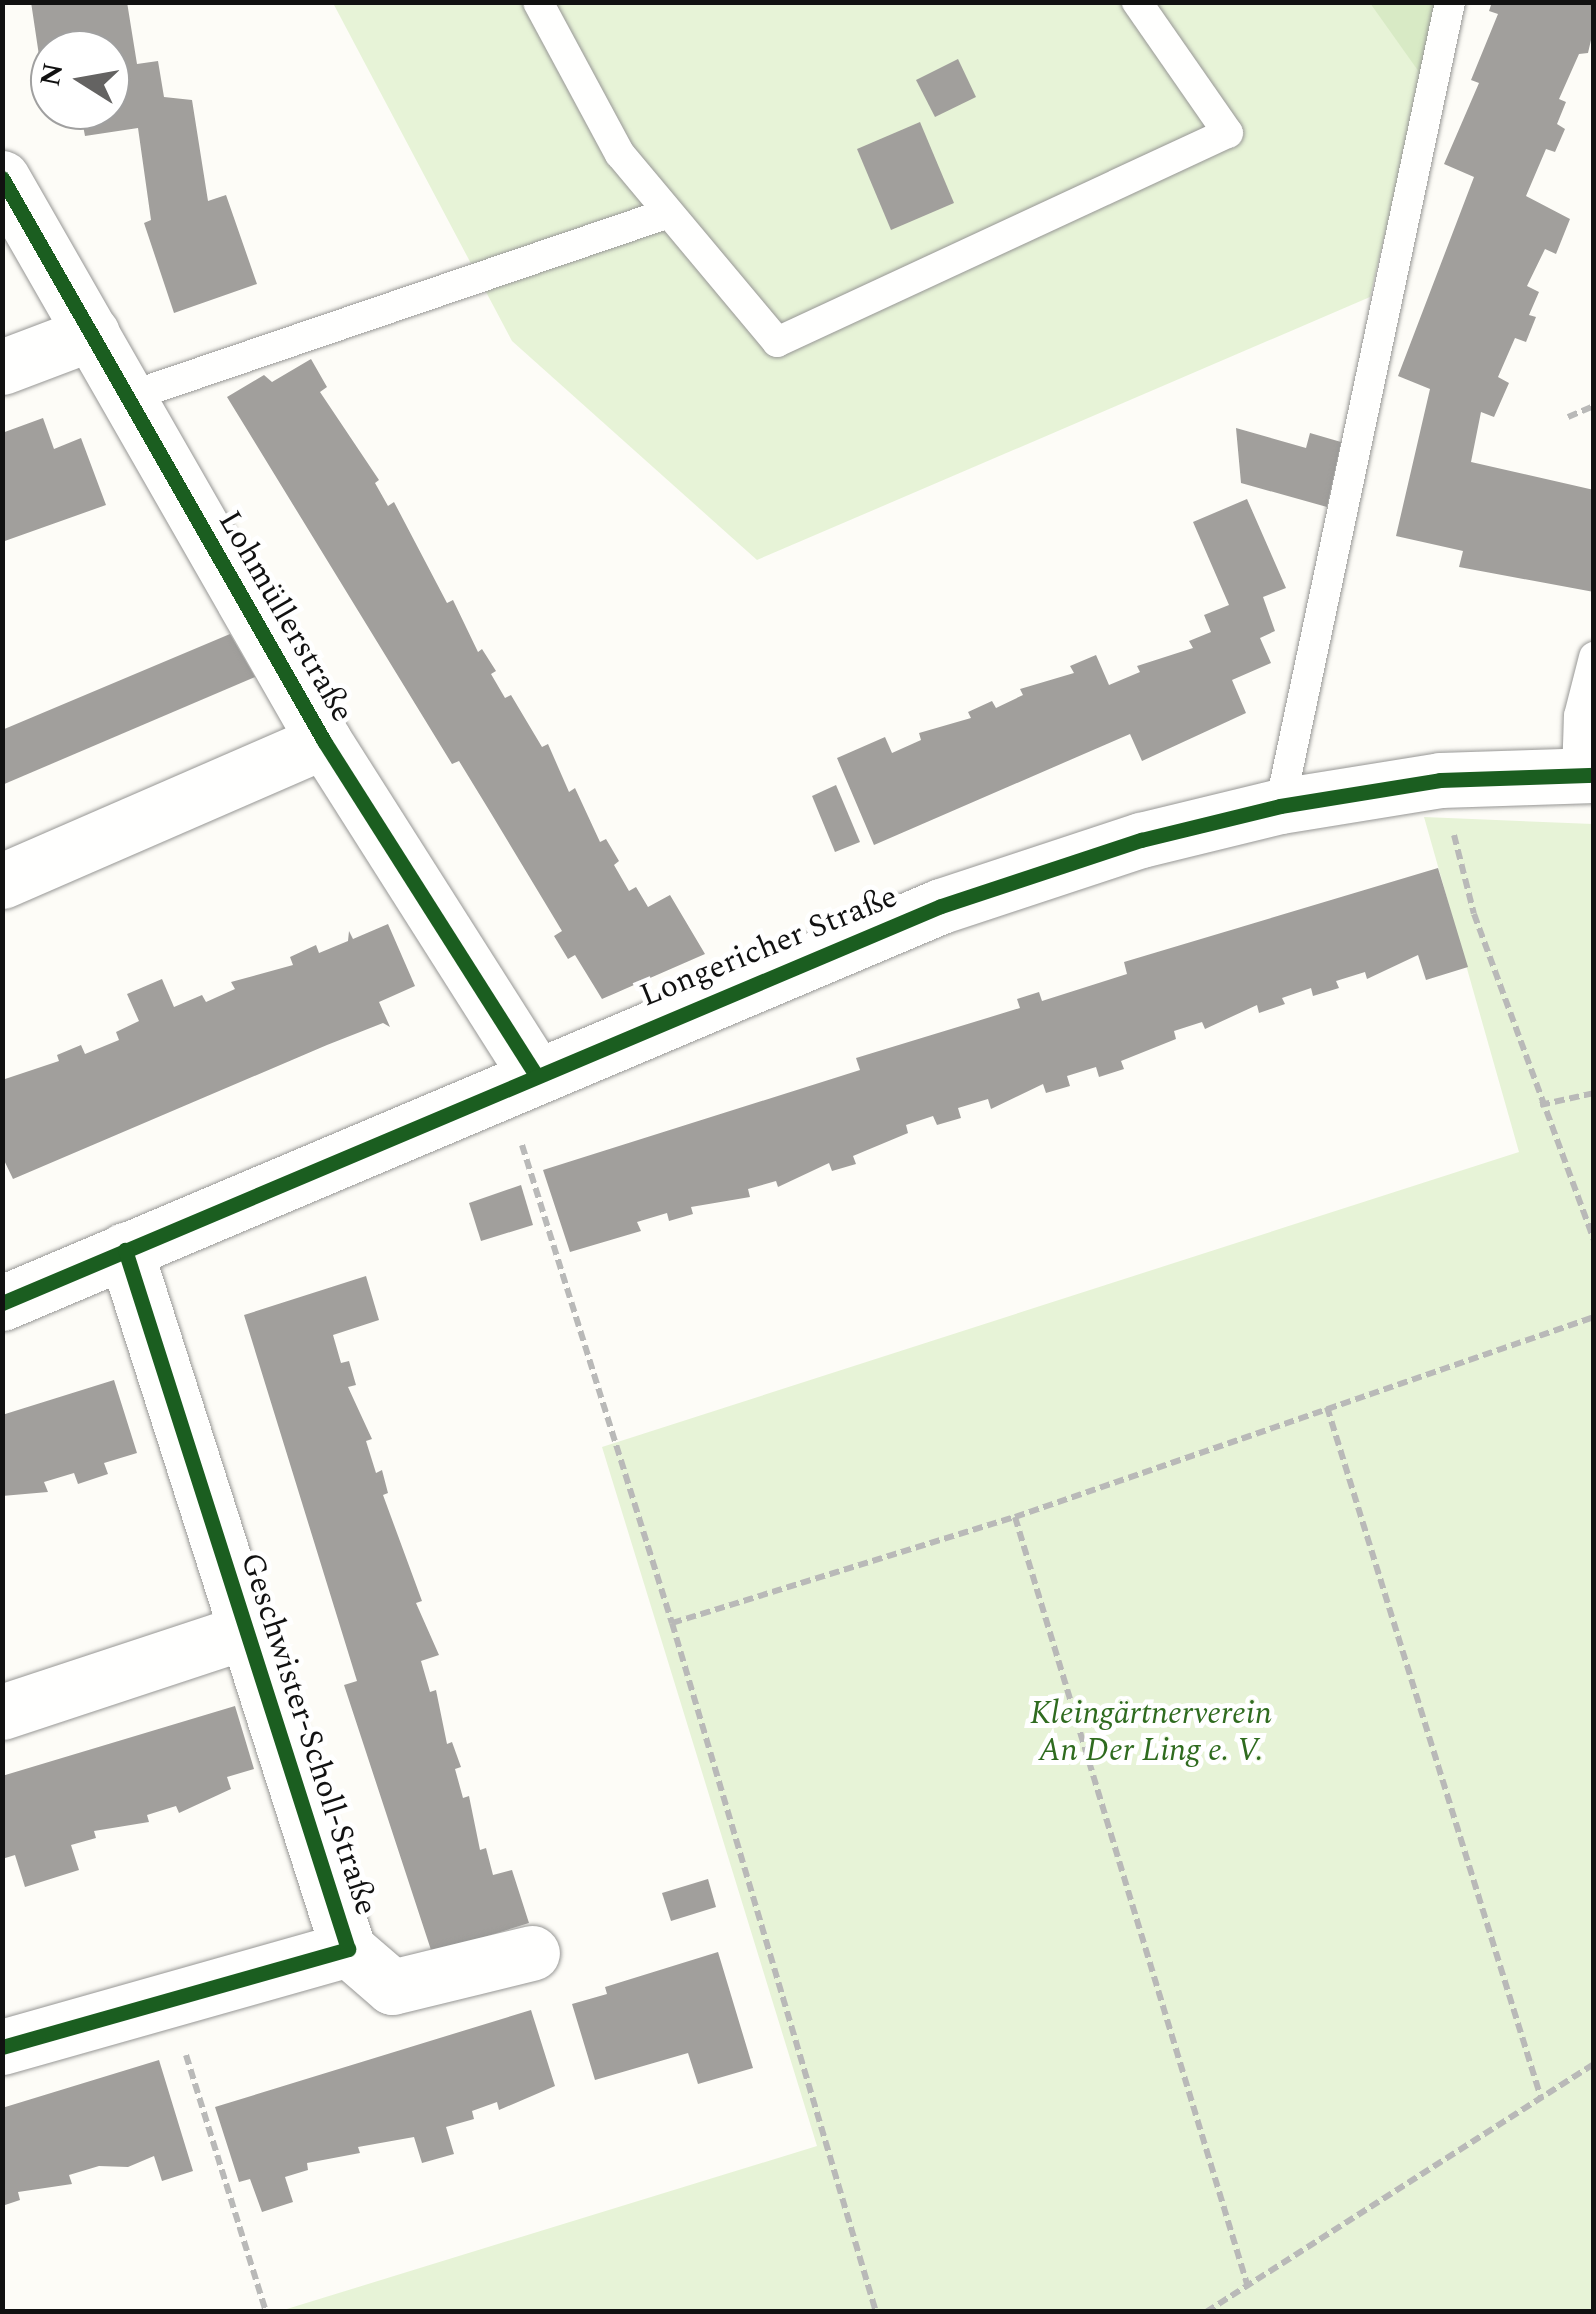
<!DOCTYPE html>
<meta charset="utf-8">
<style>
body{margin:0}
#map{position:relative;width:1596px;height:2314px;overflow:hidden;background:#fdfcf7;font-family:Spectral,serif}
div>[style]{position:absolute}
.green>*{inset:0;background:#e7f3d7}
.forest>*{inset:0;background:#d8eac5}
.building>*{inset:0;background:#a19f9c}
.path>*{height:6px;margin-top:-3px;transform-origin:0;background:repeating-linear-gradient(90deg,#b9b9b8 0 10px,transparent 0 15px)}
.roads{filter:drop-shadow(0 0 2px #979795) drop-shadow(0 0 2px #979795)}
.service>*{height:30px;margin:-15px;padding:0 15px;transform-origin:15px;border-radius:15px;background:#fffffe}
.minor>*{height:55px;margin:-27.5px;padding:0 27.5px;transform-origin:27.5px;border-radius:27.5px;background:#fffffe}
.cycleway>*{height:15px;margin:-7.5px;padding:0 7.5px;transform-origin:7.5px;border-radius:7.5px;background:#1b5e20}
span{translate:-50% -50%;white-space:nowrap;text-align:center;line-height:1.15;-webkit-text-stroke:10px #fff;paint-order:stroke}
.street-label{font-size:32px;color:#111}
.park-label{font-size:32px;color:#2f6b1f;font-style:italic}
.frame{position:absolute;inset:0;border:5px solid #111;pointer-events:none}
.north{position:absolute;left:30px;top:30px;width:100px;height:100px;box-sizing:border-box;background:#fff;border:2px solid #a0a0a0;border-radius:50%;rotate:281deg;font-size:28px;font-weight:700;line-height:40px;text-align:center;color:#111}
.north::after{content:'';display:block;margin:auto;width:35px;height:45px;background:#646362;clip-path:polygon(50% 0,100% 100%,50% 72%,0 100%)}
</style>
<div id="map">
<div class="green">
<i style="clip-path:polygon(333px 3px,1440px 3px,1370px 297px,757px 560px,512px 341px)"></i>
<i style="clip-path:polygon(1424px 817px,1593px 824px,1593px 2311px,277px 2312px,817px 2146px,602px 1447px,1519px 1152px)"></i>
</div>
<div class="forest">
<i style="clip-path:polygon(1370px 3px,1440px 3px,1424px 79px)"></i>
</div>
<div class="building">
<i style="clip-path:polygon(31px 2px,127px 2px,137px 64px,158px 61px,164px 97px,192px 100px,208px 201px,226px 195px,257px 284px,174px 313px,144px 223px,151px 220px,138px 128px,85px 136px,80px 110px,110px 110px,110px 50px,50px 50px,50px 88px,44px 89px)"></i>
<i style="clip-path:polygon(1492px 2px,1593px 2px,1594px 27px,1588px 53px,1579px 54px,1559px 99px,1566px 102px,1557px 124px,1565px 129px,1555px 152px,1546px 149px,1526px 196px,1570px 219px,1556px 254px,1545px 249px,1527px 286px,1539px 292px,1529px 315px,1536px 317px,1526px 342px,1515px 338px,1498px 377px,1509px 383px,1494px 417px,1481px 412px,1471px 462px,1594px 490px,1594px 592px,1459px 567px,1463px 551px,1396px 536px,1430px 389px,1398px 376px,1474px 177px,1444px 164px,1479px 83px,1471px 80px,1498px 14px,1489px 11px)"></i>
<i style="clip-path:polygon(958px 59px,976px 97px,935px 117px,916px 80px)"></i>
<i style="clip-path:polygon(920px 122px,954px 203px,891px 230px,857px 149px)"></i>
<i style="clip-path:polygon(311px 359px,327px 387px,320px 392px,379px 480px,375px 483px,388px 506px,394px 502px,447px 603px,453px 600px,478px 652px,482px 649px,496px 671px,491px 674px,505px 698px,511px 695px,542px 747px,548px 744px,569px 792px,575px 788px,600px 842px,606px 839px,619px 861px,614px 865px,629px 891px,636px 887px,648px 907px,670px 895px,705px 954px,602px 999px,575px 955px,568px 959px,554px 936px,562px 931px,489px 810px,459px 761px,452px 764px,227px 397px,264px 375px,272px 382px)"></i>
<i style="clip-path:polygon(43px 418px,54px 449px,81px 438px,106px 505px,2px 542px,2px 433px)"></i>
<i style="clip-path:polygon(1236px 428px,1306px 448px,1310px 433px,1341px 442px,1327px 507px,1241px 483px)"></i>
<i style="clip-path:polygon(1247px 499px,1286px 588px,1263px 597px,1275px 631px,1260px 638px,1271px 663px,1232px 680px,1246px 713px,1142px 761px,1130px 734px,874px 845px,837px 758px,885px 737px,892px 753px,921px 740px,919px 733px,971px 718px,968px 712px,992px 701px,996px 708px,1023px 695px,1020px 689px,1074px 673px,1070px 666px,1096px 655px,1109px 685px,1140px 672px,1137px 666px,1193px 648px,1189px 641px,1211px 632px,1204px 615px,1229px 605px,1193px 522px)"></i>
<i style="clip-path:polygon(230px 634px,255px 677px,2px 785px,2px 730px)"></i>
<i style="clip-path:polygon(836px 785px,860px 842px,835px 852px,812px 796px)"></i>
<i style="clip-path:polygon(1438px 868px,1468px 967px,1426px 980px,1418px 955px,1367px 979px,1365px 972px,1336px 981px,1339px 988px,1313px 996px,1311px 988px,1282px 998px,1285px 1004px,1259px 1013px,1257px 1005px,1205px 1029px,1202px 1022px,1174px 1031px,1176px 1039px,1121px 1061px,1124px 1069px,1099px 1077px,1096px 1067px,1067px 1076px,1070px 1086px,1046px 1093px,1043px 1084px,991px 1109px,988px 1099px,958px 1108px,961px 1118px,937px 1125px,933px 1116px,906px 1125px,908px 1133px,853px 1156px,856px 1164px,832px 1171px,829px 1163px,778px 1187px,776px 1181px,748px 1189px,750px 1197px,691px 1207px,693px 1214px,669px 1221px,667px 1213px,637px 1222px,641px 1231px,570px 1252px,543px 1170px,860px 1070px,856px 1058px,1020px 1008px,1017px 999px,1039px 992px,1042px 1001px,1127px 974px,1124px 962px)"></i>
<i style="clip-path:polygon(388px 924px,415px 986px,379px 1002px,390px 1027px,383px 1023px,327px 1045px,13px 1179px,2px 1156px,2px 1080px,59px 1061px,57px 1055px,81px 1045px,85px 1054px,119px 1040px,116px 1032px,139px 1021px,127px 994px,162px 979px,174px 1007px,202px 995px,206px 1002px,235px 989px,231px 982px,293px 965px,290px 957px,316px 945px,319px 953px,348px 941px,349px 931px,353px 939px)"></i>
<i style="clip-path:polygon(521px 1185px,533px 1225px,481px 1241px,469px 1203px)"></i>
<i style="clip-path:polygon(366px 1276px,379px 1320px,333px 1335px,341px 1363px,349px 1361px,356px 1385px,348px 1387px,372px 1439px,366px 1441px,376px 1473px,382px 1470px,388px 1493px,383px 1495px,422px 1601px,416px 1603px,439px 1655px,421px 1661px,430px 1692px,436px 1690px,447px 1744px,452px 1742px,461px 1767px,455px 1769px,463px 1798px,469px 1796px,480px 1850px,486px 1848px,493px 1875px,512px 1870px,529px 1923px,432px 1953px,344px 1685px,357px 1681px,244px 1315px)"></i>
<i style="clip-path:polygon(114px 1380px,137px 1453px,104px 1463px,108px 1474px,78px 1484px,74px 1473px,44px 1482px,48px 1492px,2px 1496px,2px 1415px)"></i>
<i style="clip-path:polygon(235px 1706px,254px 1769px,227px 1777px,231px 1789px,179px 1813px,176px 1806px,147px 1815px,149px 1822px,94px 1831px,96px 1838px,71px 1845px,79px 1870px,25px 1887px,15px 1855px,2px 1859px,2px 1776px)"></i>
<i style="clip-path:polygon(708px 1879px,716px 1907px,671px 1921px,662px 1893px)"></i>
<i style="clip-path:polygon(718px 1952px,753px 2068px,698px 2084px,688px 2053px,595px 2080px,572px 2004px,607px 1994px,605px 1987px)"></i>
<i style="clip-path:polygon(531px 2010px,555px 2086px,499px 2110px,497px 2102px,472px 2111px,474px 2119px,446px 2127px,454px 2154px,422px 2163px,414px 2137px,358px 2147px,360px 2153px,307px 2163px,308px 2170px,285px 2177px,293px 2202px,262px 2212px,250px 2179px,239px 2182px,215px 2107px)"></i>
<i style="clip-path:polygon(159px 2060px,193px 2171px,162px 2181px,154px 2156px,128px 2167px,99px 2166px,69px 2175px,72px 2184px,18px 2192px,20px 2200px,2px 2206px,2px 2108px)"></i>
</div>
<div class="path">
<i style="left:1568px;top:417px;width:28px;rotate:-23deg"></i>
<i style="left:1454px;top:835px;width:81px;rotate:75.8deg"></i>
<i style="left:1474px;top:914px;width:347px;rotate:69.8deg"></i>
<i style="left:1540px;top:1105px;width:55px;rotate:-12.5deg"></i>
<i style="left:522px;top:1145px;width:501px;rotate:72.58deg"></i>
<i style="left:672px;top:1623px;width:719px;rotate:73.51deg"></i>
<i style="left:1327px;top:1407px;width:723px;rotate:72.79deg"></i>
<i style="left:1015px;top:1517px;width:801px;rotate:73.17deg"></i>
<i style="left:672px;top:1623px;width:359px;rotate:-17.2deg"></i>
<i style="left:1015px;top:1517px;width:613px;rotate:-19.06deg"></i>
<i style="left:186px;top:2055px;width:269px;rotate:72.7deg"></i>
<i style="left:1206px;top:2312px;width:460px;rotate:-32.6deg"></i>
</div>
<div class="roads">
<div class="service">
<i style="left:538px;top:2px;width:173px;rotate:61.7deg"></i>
<i style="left:620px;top:154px;width:245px;rotate:50.1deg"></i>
<i style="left:777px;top:342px;width:497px;rotate:-24.9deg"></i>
<i style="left:1228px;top:133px;width:160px;rotate:-124.8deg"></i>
<i style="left:128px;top:397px;width:568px;rotate:-18.79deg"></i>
<i style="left:1577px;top:775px;width:59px;rotate:-88.1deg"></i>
<i style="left:1579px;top:716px;width:61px;rotate:-75.7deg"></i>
<i style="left:1280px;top:806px;width:822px;rotate:-78.06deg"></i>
</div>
<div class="minor">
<i style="left:2px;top:178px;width:649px;rotate:60.23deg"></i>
<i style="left:324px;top:741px;width:393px;rotate:57.6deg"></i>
<i style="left:2px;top:367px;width:96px;rotate:-20.7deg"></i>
<i style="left:2px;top:881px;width:351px;rotate:-23.5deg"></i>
<i style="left:2px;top:1303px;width:1019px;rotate:-22.92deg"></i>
<i style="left:941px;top:906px;width:211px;rotate:-18.3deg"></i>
<i style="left:1141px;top:840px;width:143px;rotate:-13.7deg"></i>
<i style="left:1280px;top:806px;width:162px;rotate:-9.2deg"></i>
<i style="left:1440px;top:780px;width:154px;rotate:-1.9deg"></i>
<i style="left:2px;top:1712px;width:258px;rotate:-18.3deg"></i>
<i style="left:348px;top:1949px;width:58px;rotate:40.8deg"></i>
<i style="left:392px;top:1987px;width:144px;rotate:-13.7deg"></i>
<i style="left:2px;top:2047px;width:360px;rotate:-15.8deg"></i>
<i style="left:348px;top:1949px;width:734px;rotate:-107.69deg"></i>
</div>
</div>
<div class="cycleway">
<i style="left:2px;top:178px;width:649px;rotate:60.23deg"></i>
<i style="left:324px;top:741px;width:393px;rotate:57.6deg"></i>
<i style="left:2px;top:1303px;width:1019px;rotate:-22.92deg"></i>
<i style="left:941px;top:906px;width:211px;rotate:-18.3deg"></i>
<i style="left:1141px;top:840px;width:143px;rotate:-13.7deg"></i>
<i style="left:1280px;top:806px;width:162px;rotate:-9.2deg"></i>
<i style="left:1440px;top:780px;width:154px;rotate:-1.9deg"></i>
<i style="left:2px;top:2047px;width:360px;rotate:-15.8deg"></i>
<i style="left:348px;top:1949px;width:734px;rotate:-107.69deg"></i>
</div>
<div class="street-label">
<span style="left:285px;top:617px;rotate:60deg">Lohmüllerstraße</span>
<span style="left:769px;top:947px;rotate:-22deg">Longericher Straße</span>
<span style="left:308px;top:1734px;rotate:72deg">Geschwister-Scholl-Straße</span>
</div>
<div class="park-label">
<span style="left:1151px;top:1733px">Kleingärtnerverein<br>An Der Ling e. V.</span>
</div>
<div class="frame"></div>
<div class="north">N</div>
</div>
